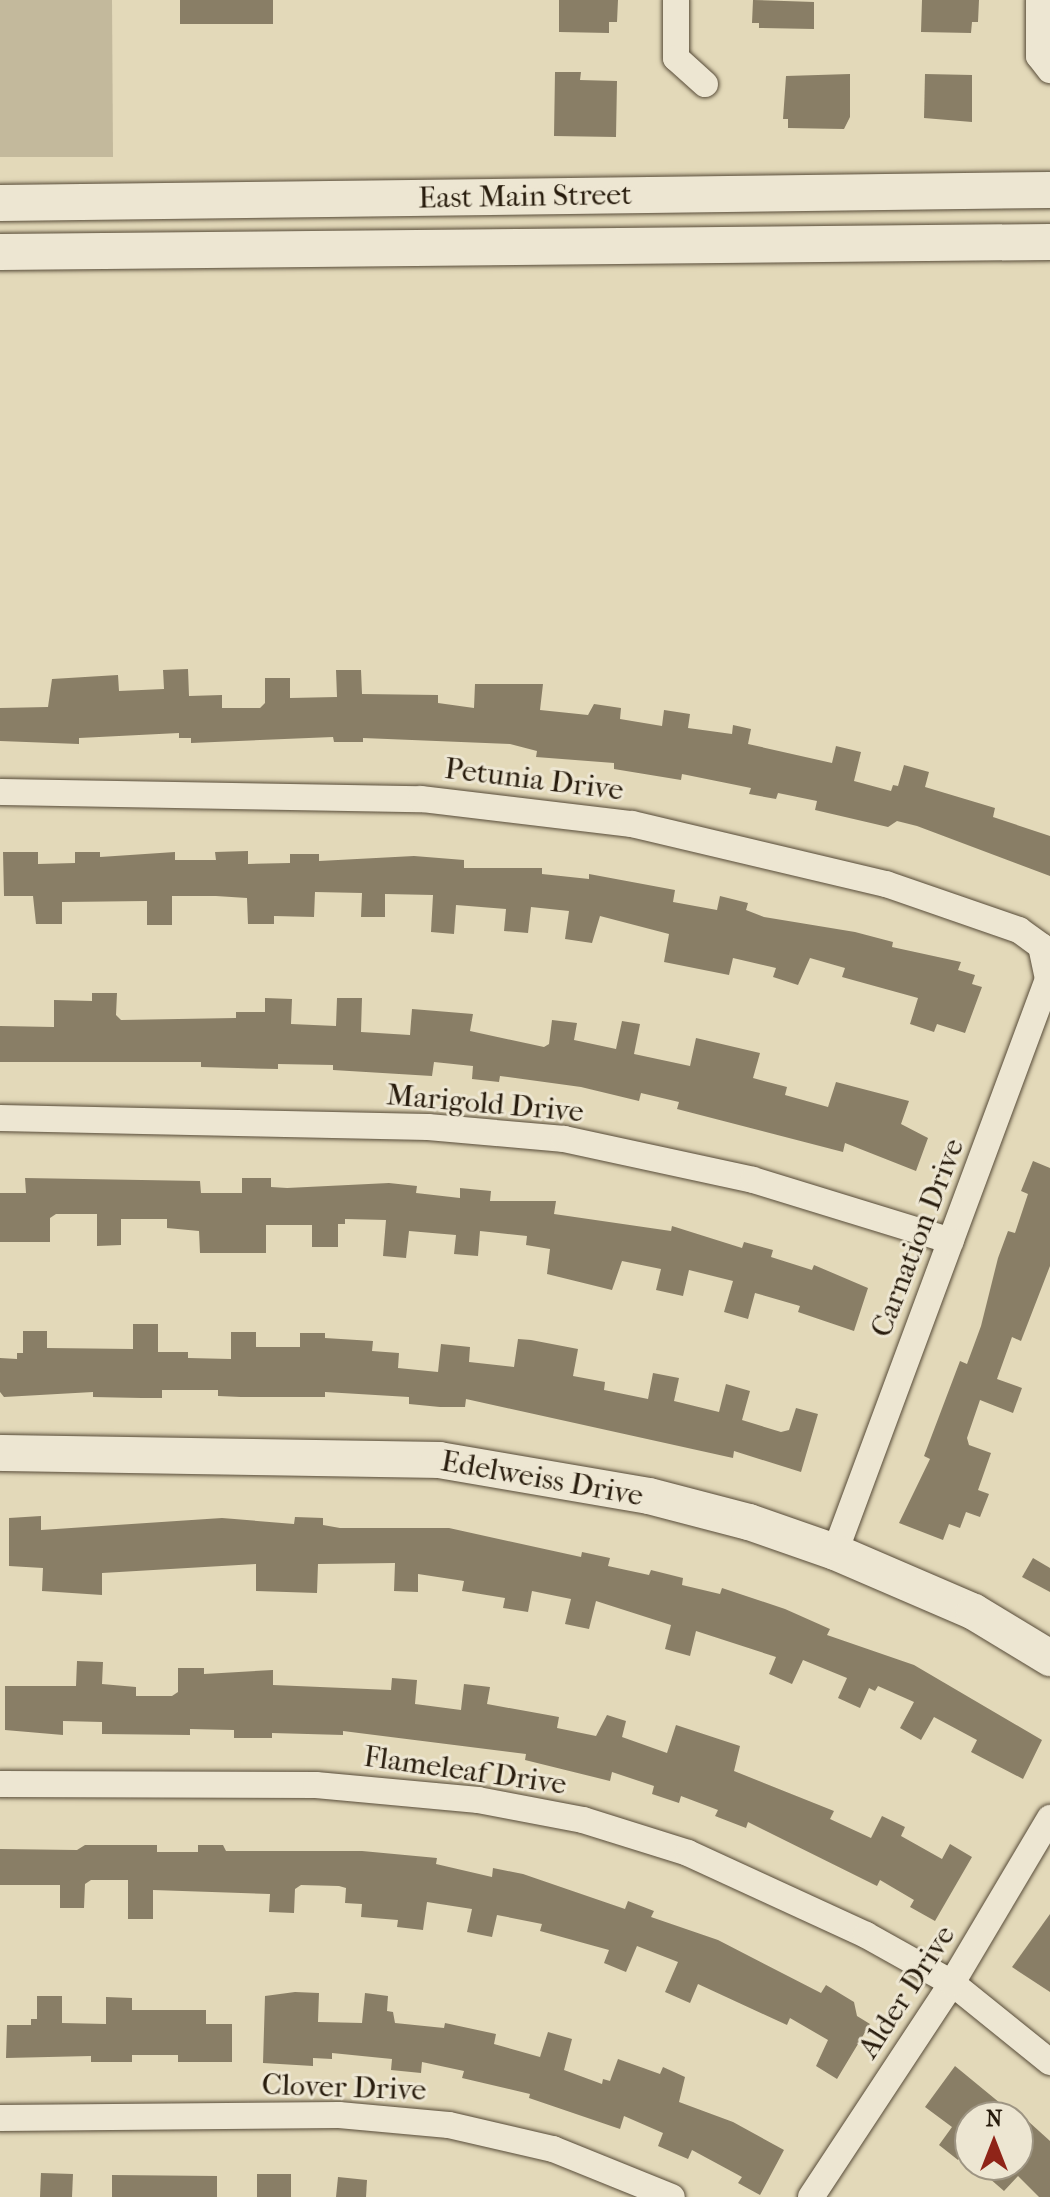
<!DOCTYPE html>
<style>
body{margin:0}
#map{position:relative;width:1050px;height:2197px;overflow:hidden;background:#e3d9b9;font-family:"IM FELL French Canon",serif}
div>[style]{position:absolute}
.green>*{inset:0;background:#c3b99c}
.building>*{inset:0;background:#897e66}
.roads{filter:drop-shadow(0 0 2px #574b38) drop-shadow(0 0 2px #574b38)}
.street>*{height:26px;margin:-13px;padding:0 13px;transform-origin:13px;border-radius:13px;background:#ede6d2}
.secondary>*{height:36px;margin:-18px;padding:0 18px;transform-origin:18px;border-radius:18px;background:#ede6d2}
span{translate:-50% -50%;white-space:nowrap;text-align:center;line-height:1.15;-webkit-text-stroke:6px #ede6d2;paint-order:stroke}
.street-label{font-size:30px;color:#281c0d}
.north{position:absolute;left:954px;top:2101px;width:80px;height:80px;box-sizing:border-box;background:#ede6d2;border:2px solid #9e9583;border-radius:50%;rotate:0deg;font-size:22px;font-weight:700;line-height:32px;text-align:center;color:#281c0d}
.north::after{content:'';display:block;margin:auto;width:28px;height:36px;background:#8f2418;clip-path:polygon(50% 0,100% 100%,50% 72%,0 100%)}
</style>
<div id="map">
<div class="green">
<i style="clip-path:polygon(0 0,112px 0,113px 157px,0 157px)"></i>
</div>
<div class="building">
<i style="clip-path:polygon(180px 0,273px 0,273px 24px,180px 24px)"></i>
<i style="clip-path:polygon(559px 0,618px 0,617px 22px,609px 22px,609px 33px,559px 32px)"></i>
<i style="clip-path:polygon(753px 0,814px 2px,814px 29px,759px 28px,759px 23px,752px 23px)"></i>
<i style="clip-path:polygon(922px 0,979px 0,978px 22px,972px 22px,971px 33px,921px 32px)"></i>
<i style="clip-path:polygon(555px 72px,581px 72px,580px 80px,617px 81px,616px 137px,554px 136px)"></i>
<i style="clip-path:polygon(850px 74px,850px 117px,844px 129px,788px 128px,788px 119px,783px 119px,786px 76px)"></i>
<i style="clip-path:polygon(925px 74px,972px 75px,972px 122px,924px 118px)"></i>
<i style="clip-path:polygon(188px 669px,189px 696px,222px 695px,222px 708px,260px 708px,265px 703px,265px 678px,290px 678px,290px 698px,337px 697px,336px 670px,361px 670px,362px 694px,438px 695px,438px 703px,474px 708px,475px 684px,543px 684px,540px 710px,588px 715px,594px 704px,621px 708px,620px 719px,662px 726px,664px 710px,690px 714px,688px 728px,732px 734px,733px 725px,751px 729px,748px 744px,832px 763px,836px 746px,861px 752px,854px 781px,891px 791px,893px 785px,898px 786px,904px 765px,929px 772px,925px 787px,995px 808px,993px 817px,1050px 836px,1050px 876px,917px 826px,897px 821px,888px 827px,815px 810px,817px 801px,778px 793px,776px 799px,749px 794px,751px 788px,682px 774px,681px 780px,614px 769px,614px 763px,536px 757px,537px 751px,510px 744px,363px 738px,363px 742px,334px 742px,333px 737px,191px 743px,191px 738px,179px 738px,179px 733px,79px 738px,79px 744px,0 741px,0 708px,48px 707px,52px 679px,118px 675px,119px 691px,164px 689px,163px 670px)"></i>
<i style="clip-path:polygon(248px 851px,248px 864px,290px 863px,290px 854px,319px 854px,319px 861px,414px 856px,464px 860px,464px 868px,542px 868px,542px 874px,589px 879px,589px 874px,675px 890px,673px 902px,717px 910px,720px 896px,748px 903px,746px 910px,764px 917px,855px 932px,893px 942px,892px 947px,961px 962px,958px 970px,975px 975px,972px 984px,982px 987px,965px 1033px,937px 1024px,934px 1032px,910px 1024px,918px 998px,842px 977px,845px 968px,810px 958px,798px 985px,773px 977px,776px 968px,733px 958px,729px 975px,664px 962px,669px 934px,600px 916px,592px 943px,565px 939px,569px 911px,531px 907px,528px 933px,504px 931px,506px 909px,456px 905px,454px 934px,431px 932px,433px 895px,385px 894px,385px 917px,361px 917px,362px 893px,315px 892px,314px 917px,274px 916px,274px 924px,248px 924px,247px 898px,216px 896px,172px 896px,172px 925px,147px 925px,147px 901px,62px 902px,62px 924px,36px 924px,33px 896px,4px 896px,3px 852px,38px 852px,38px 864px,75px 863px,75px 852px,100px 852px,100px 857px,175px 852px,175px 860px,216px 860px,215px 852px)"></i>
<i style="clip-path:polygon(92px 993px,117px 993px,116px 1015px,121px 1020px,236px 1018px,236px 1012px,265px 1012px,265px 998px,292px 999px,291px 1024px,336px 1026px,337px 998px,362px 998px,361px 1032px,410px 1035px,412px 1009px,473px 1014px,470px 1031px,544px 1047px,549px 1044px,552px 1020px,577px 1023px,574px 1040px,616px 1049px,622px 1021px,640px 1024px,634px 1054px,690px 1066px,696px 1038px,760px 1053px,753px 1078px,787px 1087px,785px 1095px,828px 1107px,836px 1082px,909px 1101px,901px 1124px,928px 1138px,916px 1171px,845px 1143px,843px 1152px,677px 1109px,679px 1102px,641px 1093px,639px 1101px,581px 1087px,500px 1076px,499px 1082px,472px 1079px,473px 1066px,434px 1062px,432px 1076px,333px 1070px,333px 1065px,278px 1064px,278px 1069px,201px 1067px,201px 1062px,0 1062px,0 1026px,54px 1027px,54px 1000px,92px 1001px)"></i>
<i style="clip-path:polygon(1033px 1161px,1050px 1168px,1050px 1266px,1021px 1341px,1012px 1337px,997px 1379px,1022px 1388px,1013px 1413px,980px 1400px,967px 1438px,969px 1445px,991px 1453px,978px 1490px,989px 1494px,980px 1517px,966px 1512px,960px 1528px,949px 1524px,943px 1540px,899px 1523px,930px 1459px,924px 1456px,960px 1361px,967px 1364px,981px 1326px,998px 1258px,1008px 1231px,1015px 1233px,1028px 1194px,1021px 1191px)"></i>
<i style="clip-path:polygon(25px 1178px,200px 1181px,201px 1193px,242px 1193px,242px 1178px,271px 1178px,271px 1187px,287px 1188px,389px 1183px,417px 1186px,416px 1193px,460px 1198px,460px 1188px,491px 1191px,490px 1201px,556px 1201px,554px 1214px,671px 1231px,672px 1226px,742px 1248px,744px 1242px,773px 1250px,771px 1257px,812px 1270px,814px 1265px,868px 1288px,854px 1331px,798px 1312px,800px 1306px,755px 1293px,748px 1319px,724px 1312px,733px 1281px,689px 1270px,683px 1296px,656px 1290px,661px 1269px,622px 1261px,612px 1290px,547px 1274px,550px 1249px,526px 1245px,527px 1236px,480px 1231px,478px 1256px,454px 1254px,456px 1235px,409px 1231px,406px 1258px,383px 1256px,386px 1220px,345px 1219px,345px 1224px,338px 1224px,338px 1247px,312px 1247px,312px 1225px,266px 1225px,266px 1253px,200px 1253px,199px 1231px,167px 1228px,167px 1219px,121px 1219px,121px 1245px,97px 1246px,97px 1214px,56px 1214px,50px 1218px,50px 1242px,0 1242px,0 1193px,26px 1193px)"></i>
<i style="clip-path:polygon(133px 1324px,158px 1324px,158px 1352px,188px 1352px,188px 1358px,231px 1359px,231px 1332px,256px 1332px,256px 1347px,300px 1347px,300px 1333px,325px 1333px,325px 1338px,373px 1341px,372px 1351px,399px 1353px,398px 1368px,438px 1372px,441px 1344px,470px 1347px,469px 1362px,514px 1367px,518px 1339px,531px 1340px,578px 1349px,573px 1376px,605px 1382px,604px 1390px,648px 1399px,653px 1373px,679px 1378px,674px 1401px,719px 1412px,726px 1384px,750px 1391px,742px 1420px,781px 1432px,789px 1430px,796px 1408px,818px 1414px,801px 1472px,734px 1451px,733px 1458px,466px 1399px,465px 1407px,440px 1407px,409px 1404px,409px 1397px,325px 1392px,325px 1397px,241px 1397px,218px 1396px,218px 1390px,162px 1390px,162px 1398px,142px 1398px,93px 1397px,93px 1392px,4px 1397px,0 1392px,0 1358px,17px 1359px,17px 1353px,23px 1353px,23px 1331px,47px 1331px,47px 1348px,133px 1349px)"></i>
<i style="clip-path:polygon(41px 1516px,41px 1530px,222px 1518px,294px 1524px,295px 1517px,323px 1518px,323px 1525px,340px 1528px,449px 1528px,581px 1557px,582px 1552px,610px 1558px,608px 1566px,649px 1575px,651px 1570px,683px 1578px,682px 1585px,720px 1594px,722px 1588px,785px 1609px,830px 1629px,827px 1635px,914px 1665px,1042px 1740px,1023px 1779px,971px 1752px,977px 1740px,934px 1717px,921px 1740px,900px 1728px,914px 1702px,878px 1686px,875px 1691px,869px 1688px,860px 1708px,838px 1698px,847px 1678px,803px 1660px,792px 1684px,769px 1674px,776px 1657px,696px 1631px,690px 1656px,665px 1649px,671px 1625px,596px 1601px,589px 1629px,565px 1624px,571px 1599px,532px 1591px,528px 1612px,503px 1608px,505px 1598px,462px 1591px,464px 1581px,418px 1574px,418px 1592px,394px 1591px,395px 1563px,318px 1564px,317px 1593px,256px 1591px,256px 1564px,102px 1573px,102px 1595px,42px 1591px,43px 1568px,9px 1566px,9px 1518px)"></i>
<i style="clip-path:polygon(1033px 1558px,1050px 1568px,1050px 1592px,1022px 1577px)"></i>
<i style="clip-path:polygon(77px 1661px,103px 1662px,102px 1684px,136px 1687px,136px 1696px,172px 1696px,178px 1692px,178px 1668px,204px 1668px,204px 1674px,273px 1670px,273px 1685px,391px 1690px,392px 1678px,417px 1680px,415px 1704px,461px 1710px,464px 1684px,490px 1687px,487px 1704px,559px 1717px,557px 1728px,596px 1736px,607px 1715px,626px 1721px,622px 1737px,667px 1753px,676px 1725px,740px 1746px,734px 1771px,834px 1811px,830px 1819px,871px 1838px,882px 1816px,905px 1827px,901px 1836px,942px 1859px,950px 1844px,972px 1857px,935px 1921px,910px 1907px,914px 1900px,880px 1880px,877px 1886px,748px 1822px,746px 1828px,715px 1816px,718px 1810px,681px 1796px,679px 1803px,652px 1794px,654px 1786px,612px 1772px,610px 1781px,525px 1760px,526px 1754px,343px 1731px,343px 1735px,272px 1733px,272px 1738px,234px 1738px,234px 1730px,190px 1729px,190px 1735px,102px 1734px,102px 1722px,63px 1721px,63px 1735px,5px 1730px,5px 1686px,76px 1686px)"></i>
<i style="clip-path:polygon(85px 1845px,157px 1845px,157px 1852px,198px 1852px,198px 1845px,223px 1845px,226px 1851px,362px 1851px,437px 1858px,436px 1864px,492px 1877px,493px 1868px,523px 1874px,625px 1909px,628px 1901px,654px 1911px,651px 1917px,718px 1940px,821px 1993px,826px 1985px,854px 2002px,857px 2016px,870px 2024px,837px 2079px,816px 2066px,828px 2040px,790px 2018px,787px 2025px,698px 1984px,690px 2003px,665px 1992px,678px 1962px,637px 1946px,626px 1972px,604px 1963px,609px 1950px,540px 1931px,542px 1924px,497px 1915px,492px 1937px,467px 1932px,472px 1909px,427px 1902px,423px 1930px,397px 1927px,398px 1920px,361px 1917px,362px 1904px,345px 1903px,346px 1888px,339px 1886px,301px 1885px,295px 1889px,294px 1913px,269px 1912px,270px 1894px,153px 1890px,153px 1919px,128px 1919px,128px 1880px,91px 1880px,85px 1884px,84px 1908px,60px 1908px,60px 1885px,0 1885px,0 1849px,77px 1850px)"></i>
<i style="clip-path:polygon(1050px 1914px,1050px 1992px,1012px 1967px)"></i>
<i style="clip-path:polygon(295px 1992px,319px 1993px,318px 2022px,362px 2023px,365px 1993px,388px 1996px,387px 2011px,393px 2012px,395px 2023px,444px 2028px,445px 2023px,496px 2034px,494px 2044px,540px 2057px,548px 2032px,572px 2039px,564px 2070px,602px 2084px,603px 2079px,610px 2081px,618px 2059px,660px 2074px,663px 2067px,685px 2077px,679px 2102px,733px 2122px,784px 2150px,760px 2195px,738px 2183px,742px 2177px,692px 2150px,688px 2159px,658px 2146px,663px 2133px,624px 2116px,620px 2129px,529px 2098px,530px 2094px,462px 2078px,464px 2071px,422px 2062px,421px 2073px,391px 2070px,392px 2059px,332px 2053px,332px 2059px,313px 2058px,313px 2066px,263px 2063px,265px 1996px)"></i>
<i style="clip-path:polygon(37px 1996px,62px 1996px,62px 2023px,106px 2024px,106px 1997px,132px 1998px,132px 2010px,206px 2010px,206px 2024px,232px 2024px,232px 2062px,178px 2062px,178px 2055px,132px 2055px,132px 2062px,91px 2062px,91px 2056px,6px 2058px,7px 2025px,31px 2025px,31px 2019px,37px 2019px)"></i>
<i style="clip-path:polygon(955px 2066px,1017px 2117px,970px 2117px,970px 2144px,958px 2160px,939px 2145px,952px 2127px,925px 2107px)"></i>
<i style="clip-path:polygon(1018px 2112px,1050px 2141px,1050px 2197px,1039px 2197px,1018px 2176px,1004px 2191px,974px 2165px,1018px 2165px)"></i>
<i style="clip-path:polygon(41px 2173px,73px 2174px,72px 2197px,40px 2197px)"></i>
<i style="clip-path:polygon(257px 2174px,291px 2174px,291px 2197px,257px 2197px)"></i>
<i style="clip-path:polygon(112px 2175px,217px 2176px,217px 2197px,112px 2197px)"></i>
<i style="clip-path:polygon(338px 2177px,367px 2180px,366px 2197px,336px 2197px)"></i>
</div>
<div class="roads">
<div class="street">
<i style="left:676px;top:0;width:58px;rotate:90deg"></i>
<i style="left:676px;top:58px;width:39px;rotate:42deg"></i>
<i style="left:1039px;top:0;width:56px;rotate:90deg"></i>
<i style="left:1039px;top:56px;width:18px;rotate:52deg"></i>
<i style="left:0;top:792px;width:421px;rotate:1deg"></i>
<i style="left:421px;top:799px;width:212px;rotate:6.8deg"></i>
<i style="left:632px;top:824px;width:261px;rotate:13.3deg"></i>
<i style="left:886px;top:884px;width:141px;rotate:19.1deg"></i>
<i style="left:1019px;top:930px;width:27px;rotate:36deg"></i>
<i style="left:1041px;top:946px;width:34px;rotate:78deg"></i>
<i style="left:1048px;top:979px;width:611px;rotate:110.39deg"></i>
<i style="left:0;top:1118px;width:428px;rotate:1.2deg"></i>
<i style="left:428px;top:1127px;width:137px;rotate:5deg"></i>
<i style="left:564px;top:1139px;width:193px;rotate:12.2deg"></i>
<i style="left:753px;top:1180px;width:207px;rotate:17.1deg"></i>
<i style="left:0;top:1784px;width:316px;rotate:0.2deg"></i>
<i style="left:316px;top:1785px;width:163px;rotate:5.3deg"></i>
<i style="left:478px;top:1800px;width:107px;rotate:10.8deg"></i>
<i style="left:583px;top:1820px;width:110px;rotate:17.4deg"></i>
<i style="left:688px;top:1853px;width:196px;rotate:24.7deg"></i>
<i style="left:866px;top:1935px;width:98px;rotate:29.2deg"></i>
<i style="left:952px;top:1983px;width:126px;rotate:38.9deg"></i>
<i style="left:0;top:2118px;width:339px;rotate:-0.5deg"></i>
<i style="left:339px;top:2115px;width:110px;rotate:5.2deg"></i>
<i style="left:449px;top:2125px;width:107px;rotate:13deg"></i>
<i style="left:553px;top:2149px;width:128px;rotate:22deg"></i>
<i style="left:811px;top:2197px;width:256px;rotate:-56.6deg"></i>
<i style="left:952px;top:1983px;width:192px;rotate:-59.3deg"></i>
</div>
<div class="secondary">
<i style="left:0;top:203px;width:1050px;rotate:-0.71deg"></i>
<i style="left:0;top:252px;width:1050px;rotate:-0.55deg"></i>
<i style="left:0;top:1453px;width:439px;rotate:0.9deg"></i>
<i style="left:439px;top:1460px;width:213px;rotate:9.7deg"></i>
<i style="left:649px;top:1496px;width:103px;rotate:14.6deg"></i>
<i style="left:749px;top:1522px;width:91px;rotate:19.2deg"></i>
<i style="left:835px;top:1552px;width:151px;rotate:23.3deg"></i>
<i style="left:974px;top:1612px;width:89px;rotate:31.2deg"></i>
</div>
</div>
<div class="street-label">
<span style="left:525px;top:197px;rotate:-1deg">East Main Street</span>
<span style="left:534px;top:780px;rotate:7deg">Petunia Drive</span>
<span style="left:485px;top:1104px;rotate:5deg">Marigold Drive</span>
<span style="left:918px;top:1238px;rotate:-69deg">Carnation Drive</span>
<span style="left:542px;top:1479px;rotate:10deg">Edelweiss Drive</span>
<span style="left:465px;top:1771px;rotate:8deg">Flameleaf Drive</span>
<span style="left:907px;top:1992px;rotate:-57deg">Alder Drive</span>
<span style="left:344px;top:2088px;rotate:2deg">Clover Drive</span>
</div>
<div class="north">N</div>
</div>
